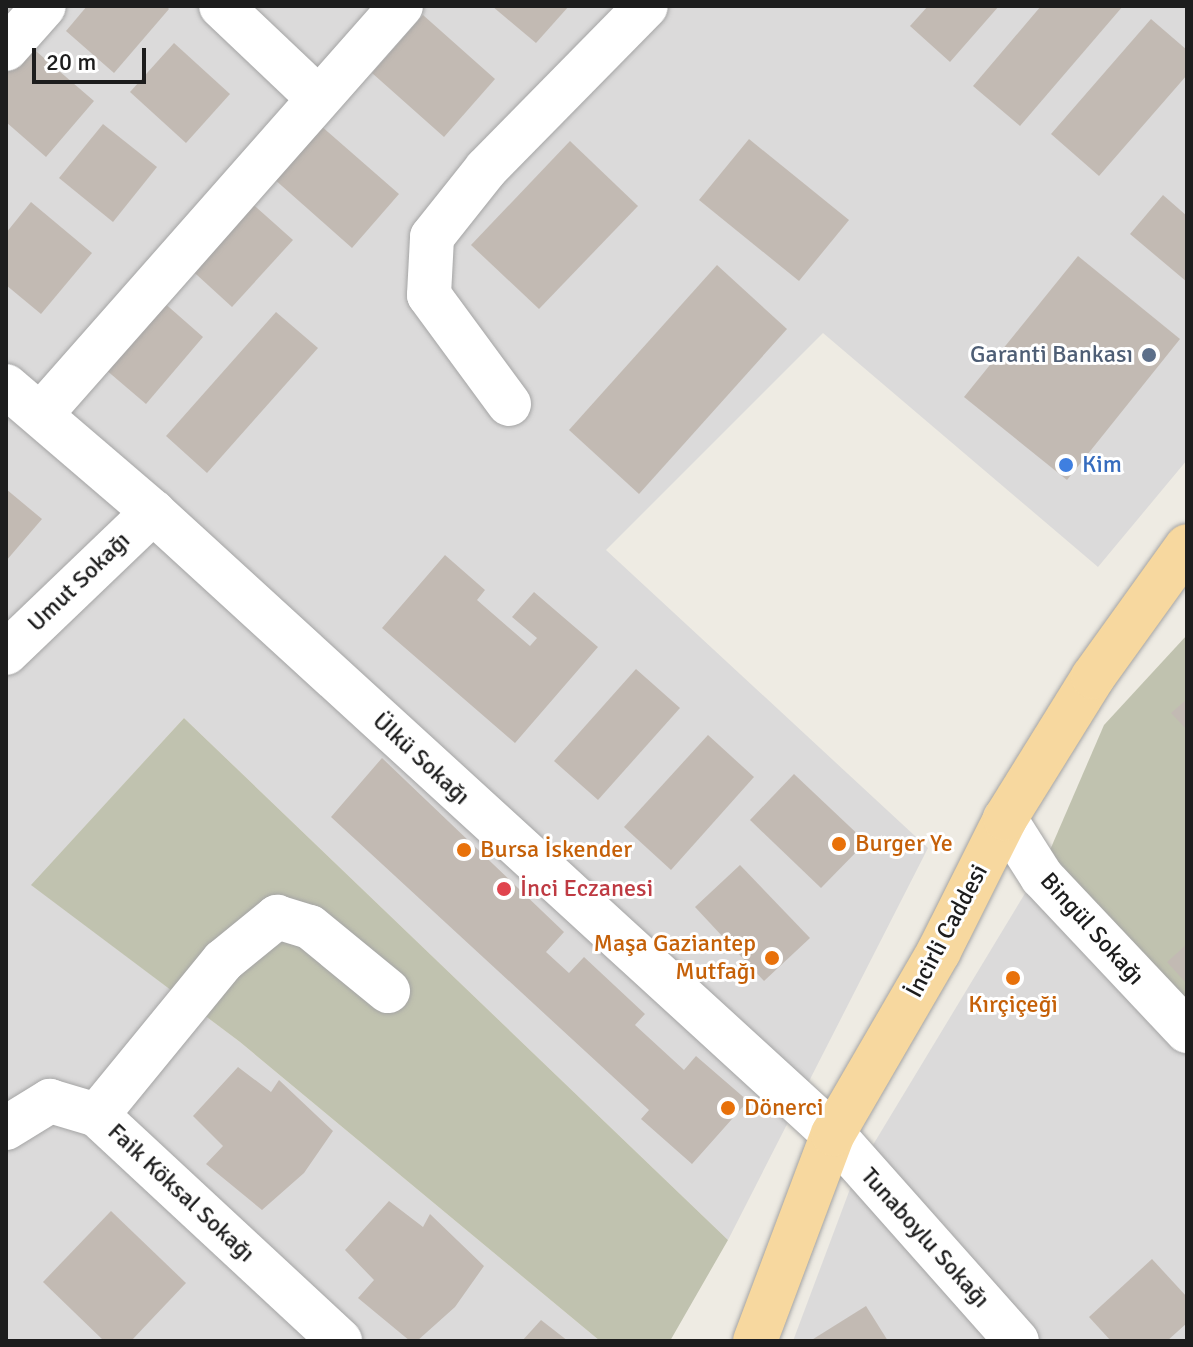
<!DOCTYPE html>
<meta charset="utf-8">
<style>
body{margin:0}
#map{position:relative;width:1193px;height:1347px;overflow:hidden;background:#eeebe3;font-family:Signika,sans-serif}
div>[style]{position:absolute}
.residential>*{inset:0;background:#dbdada}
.construction>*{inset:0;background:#c0c2af}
.building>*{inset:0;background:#c2bab3}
.roads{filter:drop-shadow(0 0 2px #a4a4a4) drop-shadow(0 0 2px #a4a4a4)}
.minor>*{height:44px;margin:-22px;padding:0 22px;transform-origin:22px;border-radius:22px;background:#fff}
.major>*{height:44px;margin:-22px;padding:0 22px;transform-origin:22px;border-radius:22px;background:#f7d89f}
.dots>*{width:22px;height:22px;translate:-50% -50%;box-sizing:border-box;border:4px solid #fff;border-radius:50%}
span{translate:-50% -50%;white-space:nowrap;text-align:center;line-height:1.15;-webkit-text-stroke:6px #fff;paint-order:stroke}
.service-label{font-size:24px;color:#4e5e75}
.right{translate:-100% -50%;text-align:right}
.shop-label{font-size:24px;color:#366cbe}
.left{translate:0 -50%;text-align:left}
.street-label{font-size:24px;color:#1d1d1d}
.food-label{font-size:24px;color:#c56008}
.health-label{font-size:24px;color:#be3a42}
.frame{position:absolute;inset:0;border:8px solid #1d1d1d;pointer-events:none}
.scale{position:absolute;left:32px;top:48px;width:114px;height:36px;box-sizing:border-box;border:4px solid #1d1d1d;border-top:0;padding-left:10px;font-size:24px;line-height:28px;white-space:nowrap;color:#1d1d1d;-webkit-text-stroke:6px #fff;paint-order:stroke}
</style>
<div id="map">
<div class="residential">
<i style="clip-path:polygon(6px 6px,1187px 6px,1187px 460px,1098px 567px,823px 333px,606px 550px,928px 848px,728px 1240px,184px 718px,32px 885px,240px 1042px,600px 1341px,6px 1341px)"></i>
<i style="clip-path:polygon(1047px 857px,1187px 1006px,1187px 1341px,793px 1341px,856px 1173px)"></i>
</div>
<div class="construction">
<i style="clip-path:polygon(1187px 635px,1187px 1006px,1047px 857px,1104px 725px)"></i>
<i style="clip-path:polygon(184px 718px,728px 1240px,670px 1341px,600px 1341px,240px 1042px,31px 885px)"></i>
</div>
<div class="building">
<i style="clip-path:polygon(87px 6px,166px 6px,169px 9px,114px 73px,66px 31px)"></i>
<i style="clip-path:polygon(492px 6px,569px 6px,536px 43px)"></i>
<i style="clip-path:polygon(928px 6px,999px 6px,950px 62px,910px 26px)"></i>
<i style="clip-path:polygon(1041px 6px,1123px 6px,1020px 126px,973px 86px)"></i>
<i style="clip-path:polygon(423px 15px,495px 79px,444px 137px,372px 73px)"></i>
<i style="clip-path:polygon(1151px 19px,1187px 50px,1187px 75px,1099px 176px,1051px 134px)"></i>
<i style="clip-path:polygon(174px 43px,230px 94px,186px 143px,130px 92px)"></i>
<i style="clip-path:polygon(30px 46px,94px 101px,46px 157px,6px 122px,6px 74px)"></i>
<i style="clip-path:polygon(103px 124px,157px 167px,113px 222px,59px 178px)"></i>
<i style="clip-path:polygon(320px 125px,399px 194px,352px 248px,273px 178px)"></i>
<i style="clip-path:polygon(749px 139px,849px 220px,799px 281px,699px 200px)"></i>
<i style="clip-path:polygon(570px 141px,638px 206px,539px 309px,471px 245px)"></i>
<i style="clip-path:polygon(1163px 195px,1187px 216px,1187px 282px,1130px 234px)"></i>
<i style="clip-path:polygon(246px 198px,293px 240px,232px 307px,185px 264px)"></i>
<i style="clip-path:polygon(31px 202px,92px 253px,41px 314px,6px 285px,6px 233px)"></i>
<i style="clip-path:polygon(1078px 256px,1180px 339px,1067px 480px,964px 397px)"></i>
<i style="clip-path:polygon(717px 265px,787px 329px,639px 494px,569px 430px)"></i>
<i style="clip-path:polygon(162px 301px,203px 337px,146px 404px,105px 369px)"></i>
<i style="clip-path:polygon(276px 312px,318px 348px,207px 473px,166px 436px)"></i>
<i style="clip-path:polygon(6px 489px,42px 519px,6px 561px)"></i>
<i style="clip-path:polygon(445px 555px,485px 590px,477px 600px,530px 646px,537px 638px,512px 617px,534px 592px,598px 647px,515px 743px,382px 628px)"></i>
<i style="clip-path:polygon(636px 669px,680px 708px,598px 800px,554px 761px)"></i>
<i style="clip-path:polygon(1187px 699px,1187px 730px,1171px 713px)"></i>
<i style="clip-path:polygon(708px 735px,754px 777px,671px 870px,624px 827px)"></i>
<i style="clip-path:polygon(382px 758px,564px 932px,546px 952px,569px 973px,584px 957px,645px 1014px,635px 1025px,684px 1070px,696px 1056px,748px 1101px,692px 1164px,641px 1119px,649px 1110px,331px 817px)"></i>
<i style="clip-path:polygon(794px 774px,866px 842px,821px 888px,750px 820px)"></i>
<i style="clip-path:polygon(740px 865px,810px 938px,764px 981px,695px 907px)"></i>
<i style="clip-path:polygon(1187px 944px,1187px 984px,1167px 962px)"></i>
<i style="clip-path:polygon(238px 1067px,271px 1092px,279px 1080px,333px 1131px,304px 1173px,262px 1210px,206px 1164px,223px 1146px,193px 1116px)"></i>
<i style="clip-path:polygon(389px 1201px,423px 1227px,430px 1214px,484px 1266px,455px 1307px,417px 1341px,410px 1341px,358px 1298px,374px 1280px,345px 1250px)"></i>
<i style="clip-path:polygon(111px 1211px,186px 1283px,131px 1341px,104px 1341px,43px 1282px)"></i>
<i style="clip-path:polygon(1152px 1259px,1187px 1297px,1187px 1323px,1167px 1341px,1111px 1341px,1089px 1317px)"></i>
<i style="clip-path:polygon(866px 1306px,888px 1341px,810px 1341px)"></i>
<i style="clip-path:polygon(541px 1320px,568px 1341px,522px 1341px)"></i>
</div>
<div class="roads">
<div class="minor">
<i style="left:221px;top:6px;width:131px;rotate:43.5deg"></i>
<i style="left:6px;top:49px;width:57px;rotate:-48.5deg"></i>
<i style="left:6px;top:386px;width:194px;rotate:40.6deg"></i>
<i style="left:153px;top:512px;width:922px;rotate:42.45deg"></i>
<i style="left:833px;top:1134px;width:277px;rotate:48.4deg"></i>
<i style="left:509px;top:404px;width:135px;rotate:-126.3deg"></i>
<i style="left:429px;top:295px;width:58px;rotate:-87deg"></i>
<i style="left:432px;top:237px;width:87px;rotate:-51.5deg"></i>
<i style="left:486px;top:169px;width:228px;rotate:-45.5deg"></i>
<i style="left:41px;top:414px;width:544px;rotate:-48.58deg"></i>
<i style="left:6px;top:653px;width:204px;rotate:-43.8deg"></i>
<i style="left:1005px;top:819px;width:69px;rotate:57.5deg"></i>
<i style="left:1042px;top:877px;width:212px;rotate:46.7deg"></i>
<i style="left:97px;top:1115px;width:199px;rotate:-50.7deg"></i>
<i style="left:223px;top:961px;width:70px;rotate:-39.2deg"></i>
<i style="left:277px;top:917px;width:34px;rotate:17deg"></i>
<i style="left:310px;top:927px;width:101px;rotate:39.4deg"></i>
<i style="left:6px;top:1128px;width:52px;rotate:-31.5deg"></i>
<i style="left:50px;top:1101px;width:49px;rotate:16.6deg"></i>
<i style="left:97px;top:1115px;width:332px;rotate:42.9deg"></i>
</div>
<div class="major">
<i style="left:755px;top:1341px;width:221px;rotate:-69.4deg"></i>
<i style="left:833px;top:1134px;width:211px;rotate:-59.9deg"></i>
<i style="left:939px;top:951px;width:148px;rotate:-63.4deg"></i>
<i style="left:1005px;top:819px;width:167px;rotate:-58.2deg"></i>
<i style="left:1093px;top:677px;width:161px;rotate:-54.3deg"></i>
</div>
</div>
<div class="dots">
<i style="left:1149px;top:355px;background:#5c6f8a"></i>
<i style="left:1066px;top:465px;background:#3f7fe0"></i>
<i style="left:839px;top:844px;background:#e8710a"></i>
<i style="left:464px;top:850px;background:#e8710a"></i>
<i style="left:504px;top:889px;background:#e0444e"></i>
<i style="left:772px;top:958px;background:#e8710a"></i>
<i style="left:1013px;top:978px;background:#e8710a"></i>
<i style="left:728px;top:1108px;background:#e8710a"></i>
</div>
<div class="service-label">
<span class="right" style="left:1133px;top:355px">Garanti Bankası</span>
</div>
<div class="shop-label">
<span class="left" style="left:1082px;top:465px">Kim</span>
</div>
<div class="street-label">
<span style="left:79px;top:582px;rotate:-44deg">Umut Sokağı</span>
<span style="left:421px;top:759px;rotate:43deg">Ülkü Sokağı</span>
<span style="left:1092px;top:929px;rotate:48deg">Bingül Sokağı</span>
<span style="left:947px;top:931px;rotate:-62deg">İncirli Caddesi</span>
<span style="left:181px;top:1193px;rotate:43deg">Faik Köksal Sokağı</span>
<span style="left:925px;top:1238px;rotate:48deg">Tunaboylu Sokağı</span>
</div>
<div class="food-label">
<span class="left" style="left:855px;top:844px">Burger Ye</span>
<span class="left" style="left:480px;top:850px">Bursa İskender</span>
<span class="right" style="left:756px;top:958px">Maşa Gaziantep<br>Mutfağı</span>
<span style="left:1013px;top:1005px">Kırçiçeği</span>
<span class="left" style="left:744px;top:1108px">Dönerci</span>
</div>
<div class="health-label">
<span class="left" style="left:520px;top:889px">İnci Eczanesi</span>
</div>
<div class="frame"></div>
<div class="scale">20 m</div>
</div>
